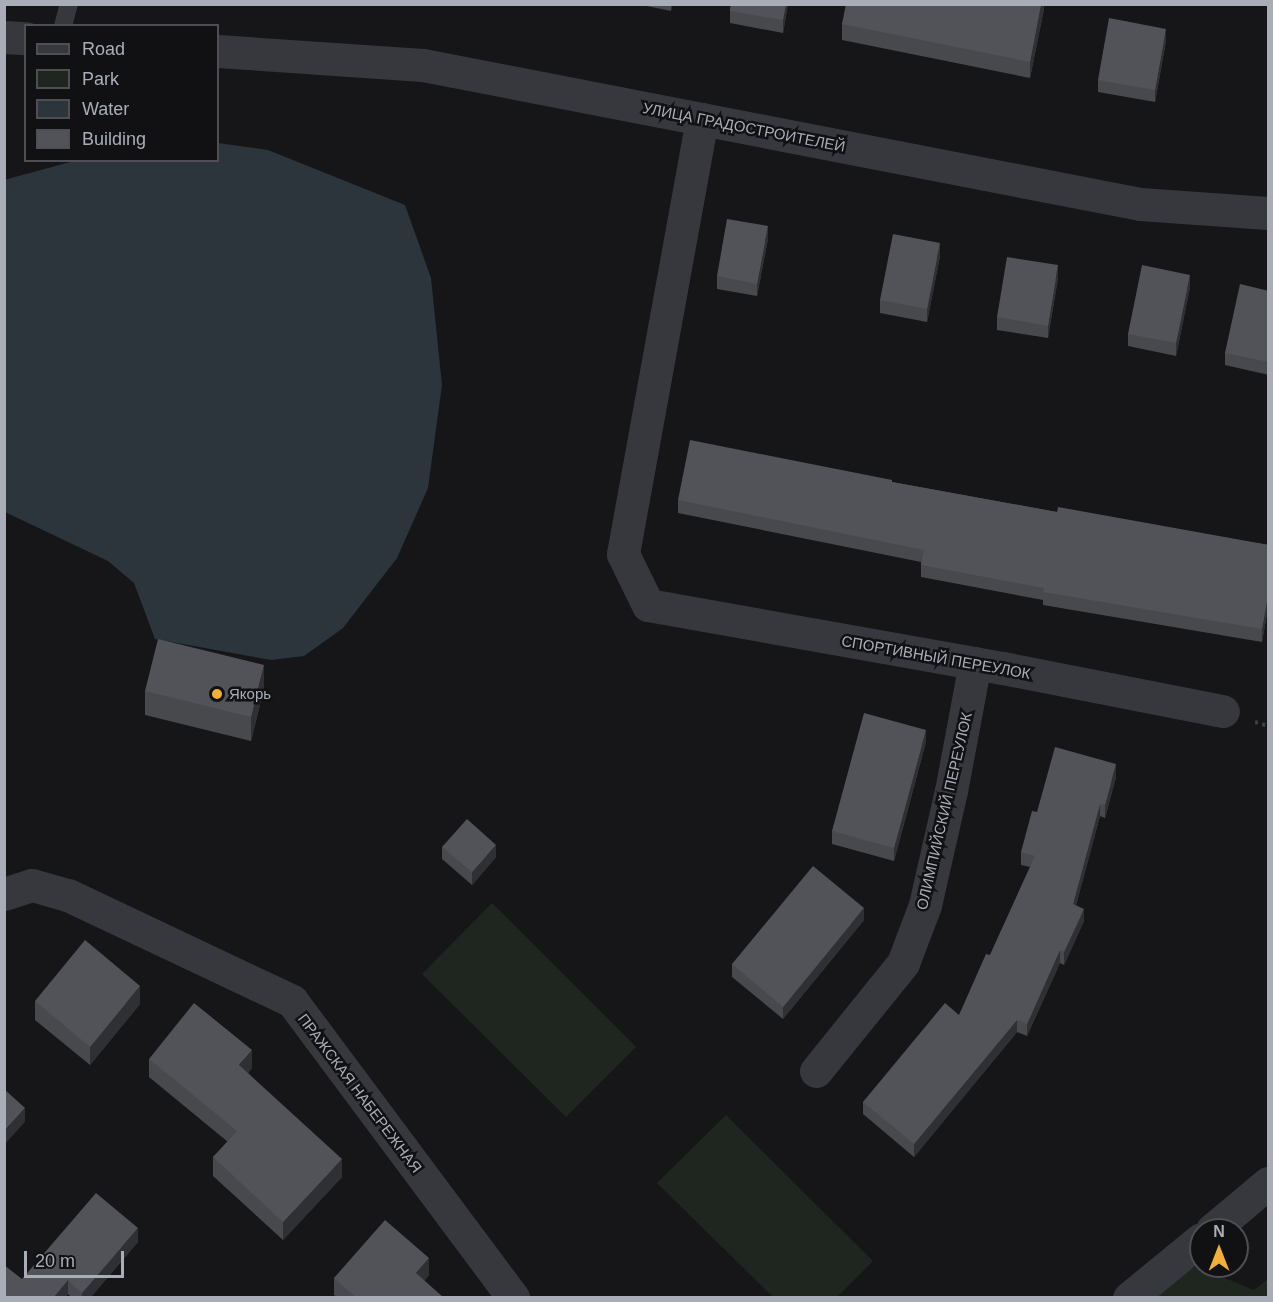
<!DOCTYPE html>
<meta charset="utf-8">
<style>
body{margin:0}
#map{position:relative;width:1273px;height:1302px;overflow:hidden;background:#161618;font-family:Arial,sans-serif}
div>[style]{position:absolute}
.green>*{inset:0;background:#1e261f}
.water>*{inset:0;background:#2c353c}
.path>*{height:4px;margin-top:-2px;transform-origin:0;background:repeating-linear-gradient(90deg,#3d3f44 0 3px,transparent 0 7.5px)}
.lane>*{height:18px;margin:-9px;padding:0 9px;transform-origin:9px;border-radius:9px;background:#37383d}
.street>*{height:33px;margin:-16.5px;padding:0 16.5px;transform-origin:16.5px;border-radius:16.5px;background:#37383d}
.wall>*{inset:0;background:#47494d}
.shaded-wall>*{inset:0;background:#2f3033}
.building>*{inset:0;background:#525359}
.dots>*{width:16px;height:16px;translate:-50% -50%;box-sizing:border-box;border:3px solid #111113;border-radius:50%}
span{translate:-50% -50%;white-space:nowrap;text-align:center;line-height:1.15;-webkit-text-stroke:5px #111113;paint-order:stroke}
.street-label{font-size:15px;color:#a8adb8}
.poi-label{font-size:15px;color:#a8adb8}
.left{translate:0 -50%;text-align:left}
.frame{position:absolute;inset:0;border:6px solid #a8adb8;pointer-events:none}
.legend{position:absolute;left:24px;top:24px;width:195px;height:138px;box-sizing:border-box;background:#111113;border:2px solid #4d4f55;margin:0;padding:8px 10px;list-style:none;font-size:18px;color:#a8adb8}
.legend li{display:flex;align-items:center;gap:12px;height:30px}
.legend b{width:30px;border:2px solid #4d4f55}
.north{position:absolute;left:1189px;top:1218px;width:60px;height:60px;box-sizing:border-box;background:#111113;border:2px solid #4d4f55;border-radius:50%;rotate:0deg;font-size:16px;font-weight:700;line-height:24px;text-align:center;color:#a8adb8}
.north::after{content:'';display:block;margin:auto;width:21px;height:27px;background:#f2b134;clip-path:polygon(50% 0,100% 100%,50% 72%,0 100%)}
.scale{position:absolute;left:24px;top:1251px;width:100px;height:27px;box-sizing:border-box;border:3px solid #a8adb8;border-top:0;padding-left:8px;font-size:18px;line-height:21px;white-space:nowrap;color:#a8adb8;-webkit-text-stroke:4px #111113;paint-order:stroke}
</style>
<div id="map">
<div class="green">
<i style="clip-path:polygon(492px 903px,636px 1047px,566px 1117px,422px 974px)"></i>
<i style="clip-path:polygon(726px 1115px,873px 1261px,837px 1297px,773px 1297px,657px 1183px)"></i>
<i style="clip-path:polygon(1196px 1266px,1254px 1290px,1268px 1279px,1268px 1297px,1150px 1298px)"></i>
</div>
<div class="water">
<i style="clip-path:polygon(218px 143px,268px 150px,405px 205px,431px 278px,442px 385px,428px 488px,397px 558px,343px 628px,304px 656px,271px 660px,155px 639px,134px 583px,108px 561px,5px 512px,4px 180px,74px 161px,218px 160px)"></i>
</div>
<div class="path">
<i style="left:1255px;top:722px;width:14px;rotate:17deg"></i>
</div>
<div class="lane">
<i style="left:63px;top:26px;width:23px;rotate:-75deg"></i>
</div>
<div class="street">
<i style="left:4px;top:37px;width:22px;rotate:3deg"></i>
<i style="left:218px;top:51px;width:205px;rotate:3.9deg"></i>
<i style="left:423px;top:65px;width:730px;rotate:10.97deg"></i>
<i style="left:1140px;top:204px;width:128px;rotate:4deg"></i>
<i style="left:702px;top:119px;width:442px;rotate:100.3deg"></i>
<i style="left:623px;top:554px;width:57px;rotate:63.9deg"></i>
<i style="left:648px;top:605px;width:361px;rotate:10.1deg"></i>
<i style="left:1003px;top:668px;width:224px;rotate:11.1deg"></i>
<i style="left:4px;top:894px;width:29px;rotate:-18deg"></i>
<i style="left:32px;top:885px;width:37px;rotate:16deg"></i>
<i style="left:68px;top:895px;width:248px;rotate:25.3deg"></i>
<i style="left:292px;top:1001px;width:370px;rotate:53.3deg"></i>
<i style="left:816px;top:1071px;width:139px;rotate:-51.1deg"></i>
<i style="left:903px;top:963px;width:62px;rotate:-69.2deg"></i>
<i style="left:925px;top:905px;width:117px;rotate:-77.2deg"></i>
<i style="left:951px;top:791px;width:130px;rotate:-79.4deg"></i>
<i style="left:1212px;top:1230px;width:73px;rotate:-40deg"></i>
<i style="left:1129px;top:1298px;width:93px;rotate:-39.3deg"></i>
</div>
<div class="wall">
<i style="clip-path:polygon(637px 4px,672px 4px,671px 11px)"></i>
<i style="clip-path:polygon(731px 4px,788px 4px,783px 33px,730px 23px,730px 11px)"></i>
<i style="clip-path:polygon(1044px 4px,1044px 9px,1030px 78px,842px 40px,842px 24px)"></i>
<i style="clip-path:polygon(1166px 41px,1155px 102px,1098px 92px,1098px 80px)"></i>
<i style="clip-path:polygon(768px 239px,757px 296px,717px 289px,717px 276px)"></i>
<i style="clip-path:polygon(940px 256px,927px 322px,880px 313px,880px 300px)"></i>
<i style="clip-path:polygon(1058px 278px,1048px 338px,997px 330px,997px 317px)"></i>
<i style="clip-path:polygon(1190px 287px,1176px 356px,1128px 346px,1128px 334px)"></i>
<i style="clip-path:polygon(1269px 291px,1269px 375px,1225px 365px,1225px 353px)"></i>
<i style="clip-path:polygon(892px 482px,1057px 512px,1269px 545px,1269px 603px,1262px 642px,1043px 605px,1043px 600px,921px 577px,921px 562px,678px 513px,678px 500px)"></i>
<i style="clip-path:polygon(264px 688px,251px 741px,145px 715px,145px 691px)"></i>
<i style="clip-path:polygon(926px 742px,894px 861px,832px 844px,832px 831px)"></i>
<i style="clip-path:polygon(1116px 777px,1105px 818px,1100px 816px,1076px 905px,1084px 921px,1064px 965px,1060px 963px,1027px 1036px,1017px 1032px,914px 1157px,863px 1114px,863px 1102px,959px 1015px,990px 955px,1030px 867px,1021px 865px,1021px 852px)"></i>
<i style="clip-path:polygon(442px 847px,496px 857px,472px 885px,442px 859px)"></i>
<i style="clip-path:polygon(864px 920px,783px 1019px,732px 977px,732px 964px)"></i>
<i style="clip-path:polygon(35px 1001px,140px 1004px,90px 1065px,35px 1020px)"></i>
<i style="clip-path:polygon(149px 1059px,252px 1068px,248px 1073px,342px 1177px,283px 1240px,213px 1176px,213px 1157px,228px 1142px,149px 1077px)"></i>
<i style="clip-path:polygon(138px 1242px,90px 1298px,72px 1298px,68px 1294px,65px 1298px,4px 1298px,22px 1279px)"></i>
<i style="clip-path:polygon(429px 1275px,424px 1281px,444px 1298px,338px 1298px,334px 1295px,334px 1278px)"></i>
</div>
<div class="shaded-wall">
<i style="clip-path:polygon(786px 4px,788px 4px,783px 33px,783px 20px)"></i>
<i style="clip-path:polygon(1041px 4px,1044px 4px,1044px 9px,1030px 78px,1030px 62px)"></i>
<i style="clip-path:polygon(1166px 29px,1166px 41px,1155px 102px,1155px 90px)"></i>
<i style="clip-path:polygon(768px 226px,768px 239px,757px 296px,757px 284px)"></i>
<i style="clip-path:polygon(940px 243px,940px 256px,927px 322px,927px 309px)"></i>
<i style="clip-path:polygon(1058px 265px,1058px 278px,1048px 338px,1048px 326px)"></i>
<i style="clip-path:polygon(1190px 275px,1190px 287px,1176px 356px,1176px 343px)"></i>
<i style="clip-path:polygon(1269px 590px,1269px 603px,1262px 642px,1262px 629px)"></i>
<i style="clip-path:polygon(264px 665px,264px 688px,251px 741px,251px 717px)"></i>
<i style="clip-path:polygon(926px 730px,926px 742px,894px 861px,894px 848px)"></i>
<i style="clip-path:polygon(1116px 764px,1116px 777px,1105px 818px,1105px 805px)"></i>
<i style="clip-path:polygon(1100px 804px,1100px 816px,1073px 917px,1073px 904px)"></i>
<i style="clip-path:polygon(496px 845px,496px 857px,472px 885px,472px 872px)"></i>
<i style="clip-path:polygon(864px 908px,864px 920px,783px 1019px,783px 1007px)"></i>
<i style="clip-path:polygon(1084px 909px,1084px 921px,1064px 965px,1064px 952px)"></i>
<i style="clip-path:polygon(1060px 950px,1060px 963px,1027px 1036px,1027px 1024px)"></i>
<i style="clip-path:polygon(140px 986px,140px 1004px,90px 1065px,90px 1047px)"></i>
<i style="clip-path:polygon(1017px 1020px,1017px 1032px,914px 1157px,914px 1144px)"></i>
<i style="clip-path:polygon(252px 1050px,252px 1068px,239px 1083px,239px 1065px)"></i>
<i style="clip-path:polygon(25px 1108px,25px 1122px,4px 1145px,4px 1131px)"></i>
<i style="clip-path:polygon(342px 1159px,342px 1177px,283px 1240px,283px 1222px)"></i>
<i style="clip-path:polygon(138px 1228px,138px 1242px,90px 1298px,82px 1298px,82px 1293px)"></i>
<i style="clip-path:polygon(429px 1258px,429px 1275px,416px 1290px,416px 1273px)"></i>
<i style="clip-path:polygon(68px 1280px,68px 1294px,65px 1298px,53px 1298px)"></i>
</div>
<div class="building">
<i style="clip-path:polygon(731px 4px,786px 4px,783px 20px,730px 11px)"></i>
<i style="clip-path:polygon(846px 4px,1041px 4px,1030px 62px,842px 24px)"></i>
<i style="clip-path:polygon(1109px 18px,1166px 29px,1155px 90px,1098px 80px)"></i>
<i style="clip-path:polygon(727px 219px,768px 226px,757px 284px,717px 276px)"></i>
<i style="clip-path:polygon(893px 234px,940px 243px,927px 309px,880px 300px)"></i>
<i style="clip-path:polygon(1007px 257px,1058px 265px,1048px 326px,997px 317px)"></i>
<i style="clip-path:polygon(1142px 265px,1190px 275px,1176px 343px,1128px 334px)"></i>
<i style="clip-path:polygon(1240px 284px,1269px 291px,1269px 362px,1225px 353px)"></i>
<i style="clip-path:polygon(690px 440px,892px 480px,892px 482px,1057px 512px,1058px 507px,1269px 545px,1269px 590px,1262px 629px,1043px 592px,1044px 588px,921px 565px,924px 550px,678px 500px)"></i>
<i style="clip-path:polygon(158px 639px,264px 665px,251px 717px,145px 691px)"></i>
<i style="clip-path:polygon(864px 713px,926px 730px,894px 848px,832px 831px)"></i>
<i style="clip-path:polygon(1055px 747px,1116px 764px,1105px 805px,1100px 804px,1073px 904px,1084px 909px,1064px 952px,1060px 950px,1027px 1024px,1017px 1020px,914px 1144px,863px 1102px,945px 1003px,959px 1015px,986px 954px,990px 955px,1035px 856px,1021px 852px,1032px 811px,1037px 812px)"></i>
<i style="clip-path:polygon(467px 819px,496px 845px,472px 872px,442px 847px)"></i>
<i style="clip-path:polygon(813px 866px,864px 908px,783px 1007px,732px 964px)"></i>
<i style="clip-path:polygon(85px 940px,140px 986px,90px 1047px,35px 1001px)"></i>
<i style="clip-path:polygon(194px 1003px,252px 1050px,239px 1065px,342px 1159px,283px 1222px,213px 1157px,237px 1131px,149px 1059px)"></i>
<i style="clip-path:polygon(4px 1089px,25px 1108px,4px 1131px)"></i>
<i style="clip-path:polygon(96px 1193px,138px 1228px,82px 1293px,68px 1280px,53px 1298px,4px 1298px,4px 1265px,22px 1279px)"></i>
<i style="clip-path:polygon(385px 1220px,429px 1258px,416px 1273px,444px 1298px,357px 1298px,334px 1278px)"></i>
</div>
<div class="dots">
<i style="left:217px;top:694px;background:#f2b134"></i>
</div>
<div class="street-label">
<span style="left:744px;top:127px;rotate:11deg">УЛИЦА ГРАДОСТРОИТЕЛЕЙ</span>
<span style="left:936px;top:657px;rotate:10deg">СПОРТИВНЫЙ ПЕРЕУЛОК</span>
<span style="left:944px;top:811px;rotate:-77deg">ОЛИМПИЙСКИЙ ПЕРЕУЛОК</span>
<span style="left:360px;top:1093px;rotate:53deg">ПРАЖСКАЯ НАБЕРЕЖНАЯ</span>
</div>
<div class="poi-label">
<span class="left" style="left:229px;top:694px">Якорь</span>
</div>
<div class="frame"></div>
<ul class="legend">
<li><b style="height:8px;background:#37383d"></b>Road</li>
<li><b style="height:16px;background:#1e261f"></b>Park</li>
<li><b style="height:16px;background:#2c353c"></b>Water</li>
<li><b style="height:16px;background:#525359"></b>Building</li>
</ul>
<div class="north">N</div>
<div class="scale">20 m</div>
</div>
